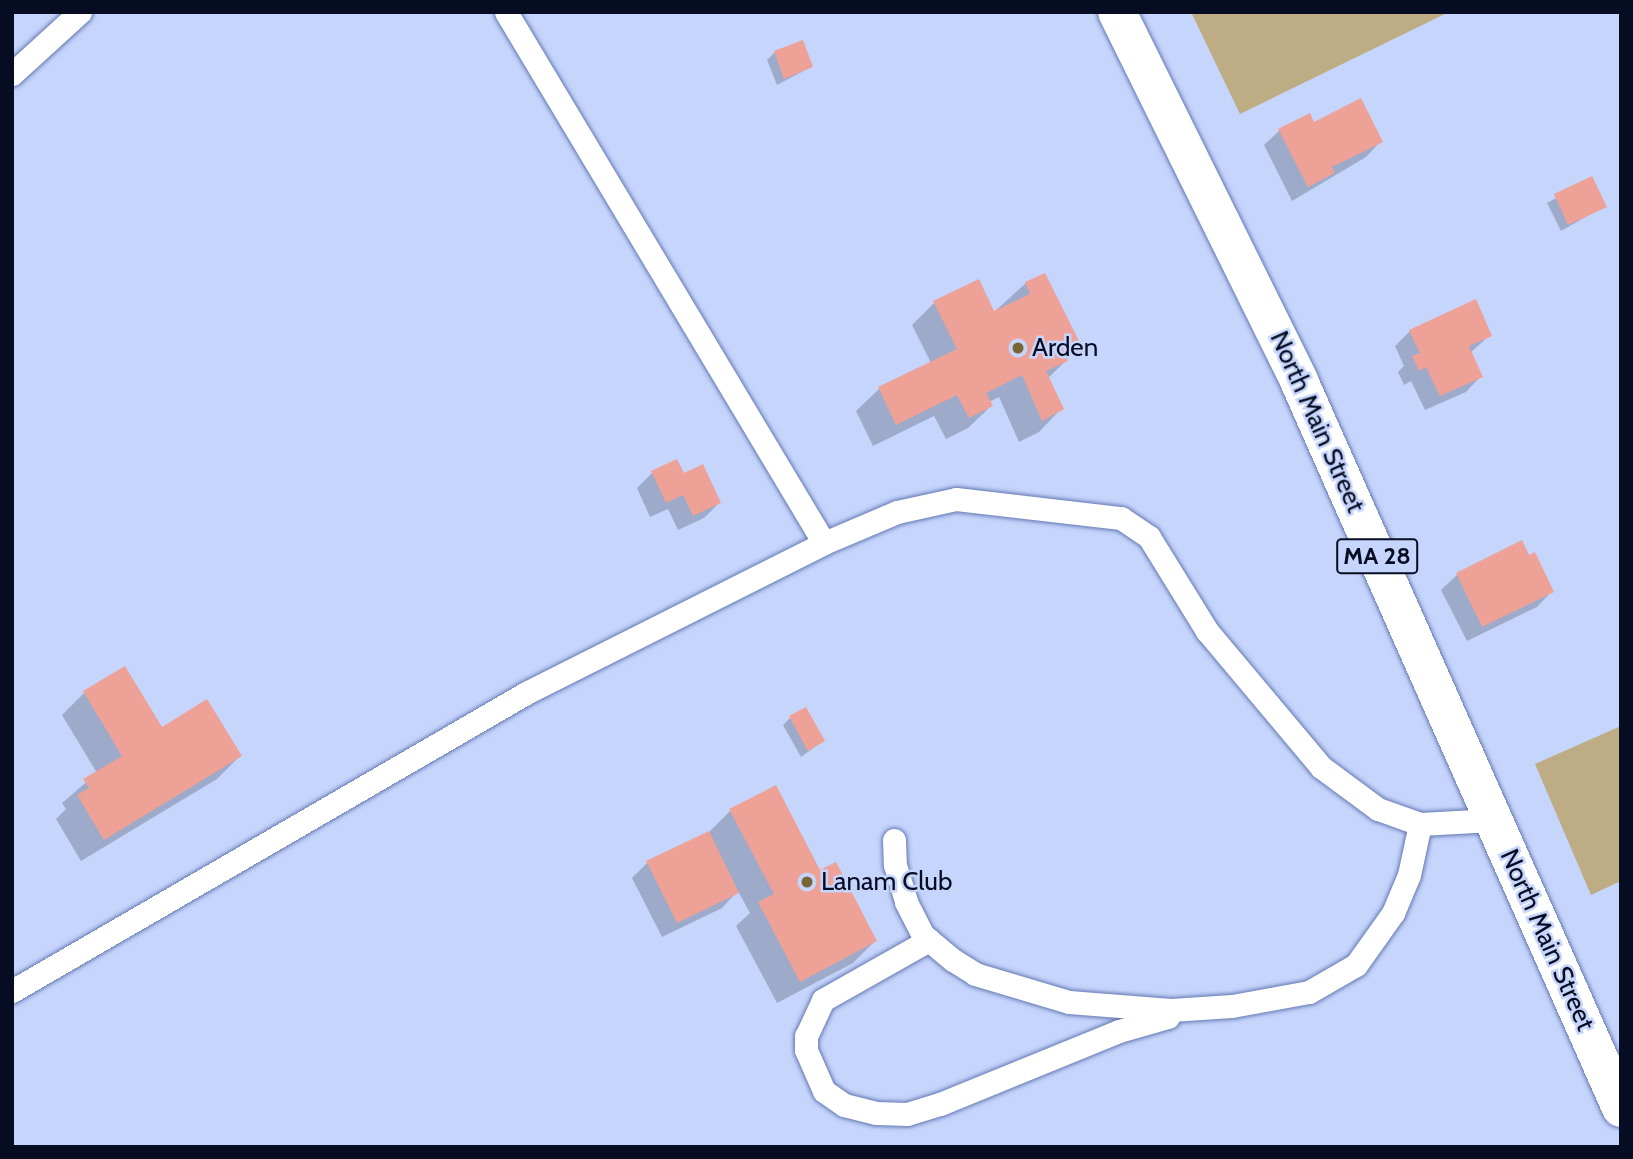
<!DOCTYPE html>
<style>
body{margin:0}
#map{position:relative;width:1633px;height:1159px;overflow:hidden;background:#c6d5fc;font-family:Cabin,sans-serif}
div>[style]{position:absolute}
.green>*{inset:0;background:#bdac84}
.shadow>*{inset:0;background:#0003}
.building>*{inset:0;background:#eea197}
.roads{filter:drop-shadow(0 0 2px #6479b3) drop-shadow(0 0 2px #6479b3)}
.service>*{height:23px;margin:-11.5px;padding:0 11.5px;transform-origin:11.5px;border-radius:11.5px;background:#fff}
.primary>*{height:38px;margin:-19px;padding:0 19px;transform-origin:19px;border-radius:19px;background:#fff}
.dots>*{width:19px;height:19px;translate:-50% -50%;box-sizing:border-box;border:4px solid #c6d5fc;border-radius:50%}
span{translate:-50% -50%;white-space:nowrap;text-align:center;line-height:1.15;-webkit-text-stroke:5px #c6d5fc;paint-order:stroke}
.shield-label span{padding:2px 5px;background:#c6d5fc;border:2px solid;border-radius:5px;-webkit-text-stroke-width:0}
.shield-label{font-size:24px;color:#060c21;font-weight:700}
.poi-label{font-size:26px;color:#060c21}
.left{translate:0 -50%;text-align:left}
.street-label{font-size:26px;color:#060c21}
.frame{position:absolute;inset:0;border:14px solid #060c21;pointer-events:none}
</style>
<div id="map">
<div class="green">
<i style="clip-path:polygon(1191px 12px,1449px 12px,1240px 114px)"></i>
<i style="clip-path:polygon(1621px 726px,1621px 881px,1591px 895px,1535px 764px)"></i>
</div>
<div class="shadow">
<i style="clip-path:polygon(775px 52px,811px 67px,777px 85px,767px 60px)"></i>
<i style="clip-path:polygon(1313px 124px,1381px 141px,1366px 157px,1292px 201px,1264px 145px,1280px 130px)"></i>
<i style="clip-path:polygon(1592px 178px,1605px 206px,1561px 231px,1547px 203px)"></i>
<i style="clip-path:polygon(1026px 283px,1080px 347px,1048px 378px,1061px 409px,1039px 432px,1019px 442px,999px 397px,989px 402px,991px 406px,968px 428px,946px 439px,934px 416px,873px 446px,856px 411px,879px 389px,931px 363px,912px 325px,935px 302px,993px 313px)"></i>
<i style="clip-path:polygon(1410px 331px,1490px 335px,1470px 353px,1481px 376px,1466px 392px,1425px 410px,1411px 381px,1404px 385px,1398px 372px,1404px 366px,1395px 346px)"></i>
<i style="clip-path:polygon(652px 473px,683px 475px,719px 503px,704px 518px,678px 530px,668px 509px,650px 517px,637px 488px)"></i>
<i style="clip-path:polygon(1521px 543px,1552px 591px,1537px 607px,1467px 641px,1441px 590px,1457px 575px)"></i>
<i style="clip-path:polygon(84px 693px,162px 729px,240px 756px,217px 779px,81px 861px,56px 819px,66px 809px,62px 803px,97px 773px,62px 715px)"></i>
<i style="clip-path:polygon(790px 718px,823px 741px,801px 757px,783px 725px)"></i>
<i style="clip-path:polygon(730px 811px,875px 941px,853px 963px,777px 1003px,736px 926px,750px 913px,738px 891px,722px 908px,662px 937px,632px 878px,648px 862px,707px 834px)"></i>
</div>
<div class="building">
<i style="clip-path:polygon(803px 40px,813px 67px,784px 79px,774px 51px)"></i>
<i style="clip-path:polygon(1361px 98px,1383px 142px,1332px 167px,1335px 173px,1308px 187px,1278px 129px,1310px 113px,1314px 122px)"></i>
<i style="clip-path:polygon(1592px 176px,1607px 207px,1568px 225px,1554px 194px)"></i>
<i style="clip-path:polygon(1045px 273px,1082px 347px,1064px 354px,1068px 361px,1046px 371px,1064px 409px,1042px 421px,1022px 375px,986px 393px,993px 406px,969px 418px,957px 395px,896px 425px,878px 387px,957px 349px,933px 301px,979px 279px,994px 311px,1030px 294px,1025px 282px)"></i>
<i style="clip-path:polygon(1476px 299px,1492px 336px,1469px 346px,1483px 377px,1440px 396px,1426px 367px,1419px 371px,1412px 356px,1420px 353px,1409px 330px)"></i>
<i style="clip-path:polygon(677px 459px,684px 473px,703px 464px,721px 503px,693px 516px,683px 495px,666px 503px,651px 471px)"></i>
<i style="clip-path:polygon(1522px 540px,1529px 555px,1535px 552px,1554px 592px,1482px 627px,1456px 573px)"></i>
<i style="clip-path:polygon(125px 666px,162px 727px,207px 699px,242px 756px,104px 840px,77px 795px,89px 788px,83px 779px,122px 756px,83px 691px)"></i>
<i style="clip-path:polygon(806px 707px,825px 741px,808px 751px,789px 716px)"></i>
<i style="clip-path:polygon(776px 785px,820px 870px,836px 862px,877px 941px,800px 982px,758px 902px,774px 894px,729px 809px)"></i>
<i style="clip-path:polygon(709px 831px,739px 893px,677px 923px,646px 861px)"></i>
</div>
<div class="roads">
<div class="service">
<i style="left:12px;top:74px;width:92px;rotate:-42.4deg"></i>
<i style="left:824px;top:543px;width:79px;rotate:-23deg"></i>
<i style="left:897px;top:512px;width:60px;rotate:-12.4deg"></i>
<i style="left:956px;top:499px;width:166px;rotate:6.6deg"></i>
<i style="left:1121px;top:518px;width:34px;rotate:34deg"></i>
<i style="left:1149px;top:537px;width:110px;rotate:58.3deg"></i>
<i style="left:1207px;top:631px;width:177px;rotate:50deg"></i>
<i style="left:1321px;top:767px;width:71px;rotate:36.4deg"></i>
<i style="left:1378px;top:809px;width:45px;rotate:19.7deg"></i>
<i style="left:1420px;top:824px;width:73px;rotate:-3.1deg"></i>
<i style="left:894px;top:840px;width:25px;rotate:88deg"></i>
<i style="left:895px;top:865px;width:39px;rotate:73deg"></i>
<i style="left:906px;top:902px;width:37px;rotate:63deg"></i>
<i style="left:923px;top:935px;width:39px;rotate:40deg"></i>
<i style="left:953px;top:960px;width:26px;rotate:32deg"></i>
<i style="left:975px;top:974px;width:98px;rotate:16.6deg"></i>
<i style="left:1069px;top:1002px;width:102px;rotate:4.5deg"></i>
<i style="left:1171px;top:1010px;width:61px;rotate:-3.8deg"></i>
<i style="left:1232px;top:1006px;width:78px;rotate:-10.3deg"></i>
<i style="left:1309px;top:992px;width:54px;rotate:-29.9deg"></i>
<i style="left:1356px;top:965px;width:64px;rotate:-54.6deg"></i>
<i style="left:1393px;top:913px;width:41px;rotate:-67.2deg"></i>
<i style="left:1409px;top:875px;width:52px;rotate:-77.8deg"></i>
<i style="left:929px;top:940px;width:122px;rotate:150.5deg"></i>
<i style="left:823px;top:1000px;width:40px;rotate:115deg"></i>
<i style="left:806px;top:1036px;width:14px;rotate:90deg"></i>
<i style="left:806px;top:1050px;width:45px;rotate:66.3deg"></i>
<i style="left:824px;top:1091px;width:24px;rotate:35deg"></i>
<i style="left:844px;top:1105px;width:33px;rotate:14deg"></i>
<i style="left:876px;top:1113px;width:31px;rotate:2deg"></i>
<i style="left:907px;top:1114px;width:34px;rotate:-17deg"></i>
<i style="left:940px;top:1104px;width:193px;rotate:-22.2deg"></i>
<i style="left:1119px;top:1031px;width:51px;rotate:-15.9deg"></i>
<i style="left:12px;top:991px;width:594px;rotate:-30.1deg"></i>
<i style="left:526px;top:693px;width:334px;rotate:-26.7deg"></i>
<i style="left:824px;top:543px;width:619px;rotate:-120.92deg"></i>
</div>
<div class="primary">
<i style="left:1117px;top:12px;width:411px;rotate:63.7deg"></i>
<i style="left:1299px;top:381px;width:795px;rotate:66.11deg"></i>
</div>
</div>
<div class="dots">
<i style="left:1018px;top:348px;background:#796534"></i>
<i style="left:807px;top:882px;background:#796534"></i>
</div>
<div class="shield-label">
<span style="left:1377px;top:556px">MA 28</span>
</div>
<div class="poi-label">
<span class="left" style="left:1032px;top:348px">Arden</span>
<span class="left" style="left:821px;top:882px">Lanam Club</span>
</div>
<div class="street-label">
<span style="left:1317px;top:422px;rotate:66deg">North Main Street</span>
<span style="left:1547px;top:940px;rotate:66deg">North Main Street</span>
</div>
<div class="frame"></div>
</div>
